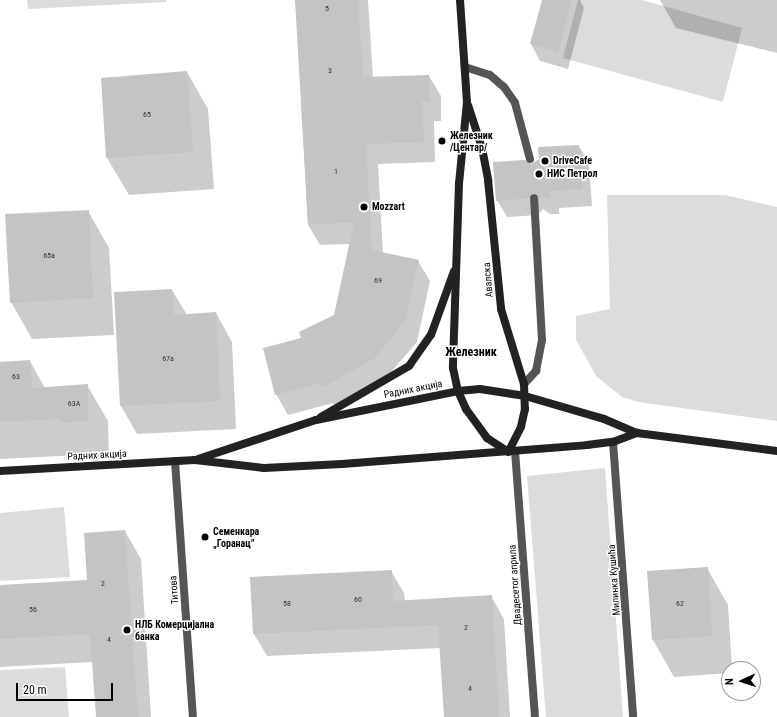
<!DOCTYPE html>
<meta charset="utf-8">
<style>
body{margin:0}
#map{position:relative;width:777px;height:717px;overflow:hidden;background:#fff;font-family:"Roboto Condensed",sans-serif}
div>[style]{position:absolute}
.green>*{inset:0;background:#dcdcdc}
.shadow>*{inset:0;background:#0003}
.building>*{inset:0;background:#c4c4c4}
.service>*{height:8px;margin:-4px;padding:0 4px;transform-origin:4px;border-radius:4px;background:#555}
.minor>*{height:8px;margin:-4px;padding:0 4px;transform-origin:4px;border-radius:4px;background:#555}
.secondary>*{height:8px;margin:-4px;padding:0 4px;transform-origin:4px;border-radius:4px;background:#222}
.dots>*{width:11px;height:11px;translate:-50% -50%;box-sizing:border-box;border:2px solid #fff;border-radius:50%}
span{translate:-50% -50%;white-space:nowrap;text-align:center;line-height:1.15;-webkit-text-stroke:3px #fff;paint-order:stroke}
.number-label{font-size:8px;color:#313131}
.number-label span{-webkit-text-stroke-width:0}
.poi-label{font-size:10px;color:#000;font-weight:700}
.left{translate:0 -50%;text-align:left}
.street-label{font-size:10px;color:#000}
.quarter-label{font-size:12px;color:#000;font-weight:700}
.north{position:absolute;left:721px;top:661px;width:40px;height:40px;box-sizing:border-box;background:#fff;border:1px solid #999;border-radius:50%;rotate:267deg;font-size:11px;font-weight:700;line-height:16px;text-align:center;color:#000}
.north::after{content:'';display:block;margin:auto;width:14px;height:18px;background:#000;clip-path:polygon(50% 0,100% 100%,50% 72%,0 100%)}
.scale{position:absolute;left:16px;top:683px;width:97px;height:18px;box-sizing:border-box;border:2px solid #000;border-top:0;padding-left:5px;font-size:12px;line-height:14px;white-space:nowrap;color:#000;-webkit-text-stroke:3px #fff;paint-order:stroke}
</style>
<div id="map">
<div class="green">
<i style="clip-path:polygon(27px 0,166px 0,167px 2px,28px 9px)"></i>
<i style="clip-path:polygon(578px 0,642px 0,742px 28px,723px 102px,563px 58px)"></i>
<i style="clip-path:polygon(607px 195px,725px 195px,777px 207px,777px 421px,638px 402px,622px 397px,596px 376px,576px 340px,576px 316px,610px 309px)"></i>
<i style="clip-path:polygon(605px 468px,623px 717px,546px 717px,527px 476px)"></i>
<i style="clip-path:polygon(64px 507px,70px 577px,0 581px,0 513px)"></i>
<i style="clip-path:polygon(65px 667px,69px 717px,0 717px,0 670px)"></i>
</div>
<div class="shadow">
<i style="clip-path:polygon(296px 0,368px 0,373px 78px,429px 76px,441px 96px,441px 121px,434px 121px,435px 162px,378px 164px,383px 253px,418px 261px,430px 281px,417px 342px,385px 379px,335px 407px,333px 403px,288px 415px,276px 394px,302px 339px,335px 315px,350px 244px,320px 245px,308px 225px)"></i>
<i style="clip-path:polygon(543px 0,580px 0,584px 8px,568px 69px,540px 61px,531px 44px)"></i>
<i style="clip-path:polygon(660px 0,777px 0,777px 53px,676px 28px)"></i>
<i style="clip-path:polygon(187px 72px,208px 109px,214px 189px,129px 195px,107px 158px)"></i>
<i style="clip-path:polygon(579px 146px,589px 163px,592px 206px,559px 208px,559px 214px,550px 214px,543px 209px,538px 215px,507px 217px,497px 200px,531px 166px)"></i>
<i style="clip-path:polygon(88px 211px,109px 248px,114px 335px,32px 339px,11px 302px)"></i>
<i style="clip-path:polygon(172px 290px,187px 315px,216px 313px,232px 342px,236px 429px,137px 434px,121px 406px)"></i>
<i style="clip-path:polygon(30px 361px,45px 388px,87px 385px,108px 421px,109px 457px,83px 459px,80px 455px,0 459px,0 363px)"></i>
<i style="clip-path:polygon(125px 531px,141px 559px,151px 717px,97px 717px,93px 662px,0 667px,0 586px,88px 581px)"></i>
<i style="clip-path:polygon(707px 568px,728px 605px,732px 669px,729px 669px,729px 673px,674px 677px,653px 640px)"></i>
<i style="clip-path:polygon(391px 571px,404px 593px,405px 601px,491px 596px,504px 619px,510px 717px,445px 717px,440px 648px,267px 656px,254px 634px,251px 578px)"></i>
</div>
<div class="building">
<i style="clip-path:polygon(295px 0,358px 0,363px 77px,429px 75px,430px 101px,422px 101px,424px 142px,366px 144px,372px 250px,419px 260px,405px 321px,374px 359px,322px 387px,320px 383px,275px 395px,263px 348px,301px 338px,299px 332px,334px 315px,354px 222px,308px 225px)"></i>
<i style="clip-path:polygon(542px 0,572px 0,558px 52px,530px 44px)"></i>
<i style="clip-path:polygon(187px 71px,193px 152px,106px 158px,101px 78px)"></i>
<i style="clip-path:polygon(579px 145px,583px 189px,550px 191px,550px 197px,539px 198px,533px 193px,529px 198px,496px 201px,493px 162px,525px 160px,531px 164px,539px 159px,538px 147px)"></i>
<i style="clip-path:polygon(89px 210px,93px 298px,10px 303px,5px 214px)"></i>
<i style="clip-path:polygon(172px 289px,174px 315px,216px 312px,220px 401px,120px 406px,114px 292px)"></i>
<i style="clip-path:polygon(30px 360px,32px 388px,88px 384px,88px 421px,61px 423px,61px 419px,0 422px,0 362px)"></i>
<i style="clip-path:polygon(125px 530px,138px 717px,96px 717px,90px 634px,0 639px,0 585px,87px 580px,84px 533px)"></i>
<i style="clip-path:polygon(708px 567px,712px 636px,652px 640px,647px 571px)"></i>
<i style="clip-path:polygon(392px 570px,393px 601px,492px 595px,499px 717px,444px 717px,438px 625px,253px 634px,250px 577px)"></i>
</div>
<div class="service">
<i style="left:465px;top:67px;width:26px;rotate:18deg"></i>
<i style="left:490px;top:75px;width:18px;rotate:41deg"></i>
<i style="left:504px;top:87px;width:19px;rotate:55deg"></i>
<i style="left:515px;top:103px;width:58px;rotate:75deg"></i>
<i style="left:524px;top:384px;width:18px;rotate:-47deg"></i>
<i style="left:536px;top:371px;width:32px;rotate:-79deg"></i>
<i style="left:542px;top:340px;width:142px;rotate:-93.2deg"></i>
</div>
<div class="minor">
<i style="left:613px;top:442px;width:276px;rotate:85.8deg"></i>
<i style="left:515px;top:451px;width:267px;rotate:85.7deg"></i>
<i style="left:175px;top:461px;width:257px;rotate:86deg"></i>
</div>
<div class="secondary">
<i style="left:460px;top:0;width:102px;rotate:86.1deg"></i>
<i style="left:467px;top:102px;width:81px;rotate:95.6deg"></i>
<i style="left:459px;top:183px;width:185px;rotate:91.9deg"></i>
<i style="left:453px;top:368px;width:24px;rotate:78deg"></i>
<i style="left:458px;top:391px;width:20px;rotate:66deg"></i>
<i style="left:466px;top:409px;width:36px;rotate:54deg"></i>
<i style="left:487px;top:438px;width:24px;rotate:33deg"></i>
<i style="left:468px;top:105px;width:45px;rotate:72deg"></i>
<i style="left:482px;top:148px;width:33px;rotate:79deg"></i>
<i style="left:488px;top:180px;width:130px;rotate:84.2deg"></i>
<i style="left:501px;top:309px;width:78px;rotate:73deg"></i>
<i style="left:524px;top:384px;width:25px;rotate:88deg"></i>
<i style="left:525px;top:409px;width:18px;rotate:103deg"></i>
<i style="left:521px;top:427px;width:28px;rotate:117deg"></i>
<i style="left:321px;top:417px;width:102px;rotate:-30.1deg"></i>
<i style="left:409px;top:366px;width:38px;rotate:-55deg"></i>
<i style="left:431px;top:335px;width:68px;rotate:-70.2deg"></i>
<i style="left:198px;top:459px;width:124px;rotate:-18.3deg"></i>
<i style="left:316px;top:420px;width:145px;rotate:-11.5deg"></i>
<i style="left:458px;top:391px;width:22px;rotate:-5deg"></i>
<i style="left:480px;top:389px;width:46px;rotate:8.8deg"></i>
<i style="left:525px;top:396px;width:82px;rotate:16.2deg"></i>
<i style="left:604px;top:419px;width:36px;rotate:23deg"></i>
<i style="left:637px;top:433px;width:141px;rotate:7.3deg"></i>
<i style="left:0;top:471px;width:195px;rotate:-3.2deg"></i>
<i style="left:195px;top:460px;width:69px;rotate:6.6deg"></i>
<i style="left:264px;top:468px;width:78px;rotate:-2.9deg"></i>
<i style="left:342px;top:464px;width:246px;rotate:-4.4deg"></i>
<i style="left:587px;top:445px;width:26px;rotate:-7deg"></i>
<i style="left:613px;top:442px;width:26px;rotate:-21deg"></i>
</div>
<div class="dots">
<i style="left:442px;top:141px;background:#000"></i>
<i style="left:545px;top:161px;background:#000"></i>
<i style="left:539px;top:174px;background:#000"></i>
<i style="left:364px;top:207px;background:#000"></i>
<i style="left:205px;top:537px;background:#000"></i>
<i style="left:127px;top:630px;background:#000"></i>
</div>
<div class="number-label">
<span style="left:327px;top:9px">5</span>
<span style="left:330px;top:71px">3</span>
<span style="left:147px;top:115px">65</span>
<span style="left:336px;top:172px">1</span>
<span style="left:49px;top:256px">65a</span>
<span style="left:378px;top:281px">69</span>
<span style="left:168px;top:359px">67a</span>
<span style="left:16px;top:377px">63</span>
<span style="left:74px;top:404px">63A</span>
<span style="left:103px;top:584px">2</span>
<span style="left:358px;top:600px">60</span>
<span style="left:287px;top:604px">58</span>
<span style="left:680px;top:604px">62</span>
<span style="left:33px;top:610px">56</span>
<span style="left:466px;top:628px">2</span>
<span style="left:109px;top:640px">4</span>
<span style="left:470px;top:689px">4</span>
</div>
<div class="poi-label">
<span class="left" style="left:450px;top:141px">Железник<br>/Центар/</span>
<span class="left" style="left:553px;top:161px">DriveCafe</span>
<span class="left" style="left:547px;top:174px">НИС Петрол</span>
<span class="left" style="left:372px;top:207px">Mozzart</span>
<span class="left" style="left:213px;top:537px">Семенкара<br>„Горанац”</span>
<span class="left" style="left:135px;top:630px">НЛБ Комерцијална<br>банка</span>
</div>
<div class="street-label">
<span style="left:488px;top:280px;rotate:-95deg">Авалска</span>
<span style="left:413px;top:389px;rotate:-11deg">Радних акција</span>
<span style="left:97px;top:455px;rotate:-3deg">Радних акција</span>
<span style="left:614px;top:580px;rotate:-94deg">Милинка Кушића</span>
<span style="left:515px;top:585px;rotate:-94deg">Двадесетог априла</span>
<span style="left:174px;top:590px;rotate:-94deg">Титова</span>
</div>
<div class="quarter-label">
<span style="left:471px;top:353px">Железник</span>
</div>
<div class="north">N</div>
<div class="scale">20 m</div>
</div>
